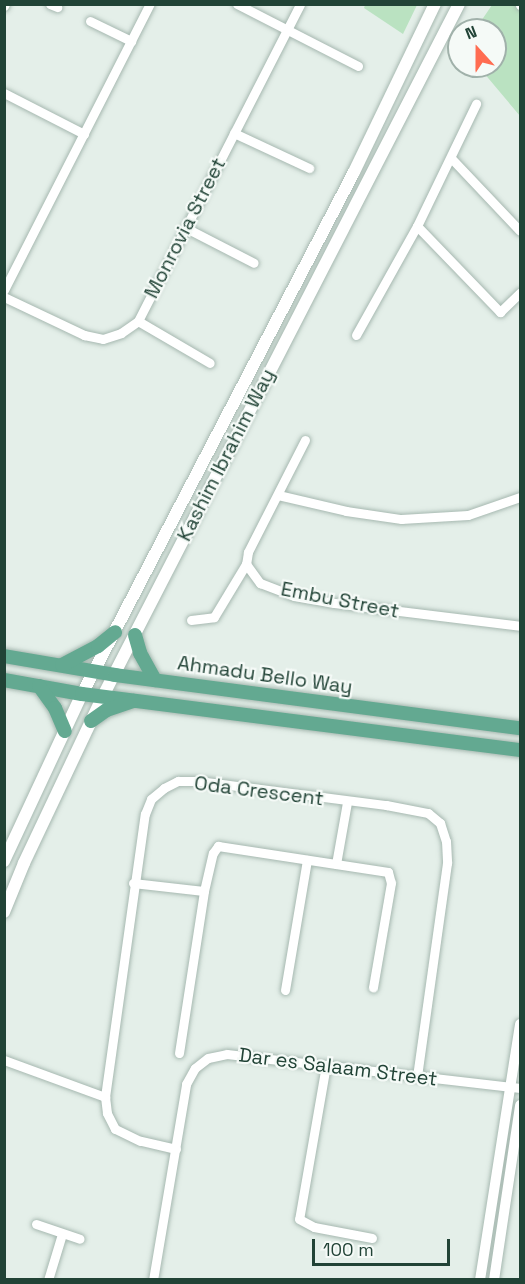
<!DOCTYPE html>
<style>
body{margin:0}
#map{position:relative;width:525px;height:1284px;overflow:hidden;background:#e4efe9;font-family:"Space Grotesk",sans-serif}
div>[style]{position:absolute}
.green>*{inset:0;background:#bae2c1}
.roads{filter:drop-shadow(0 0 2px #a6b8b0) drop-shadow(0 0 2px #a6b8b0)}
.minor>*{height:9px;margin:-4.5px;padding:0 4.5px;transform-origin:4.5px;border-radius:4.5px;background:#fff}
.tertiary>*{height:10px;margin:-5px;padding:0 5px;transform-origin:5px;border-radius:5px;background:#fff}
.secondary>*{height:12px;margin:-6px;padding:0 6px;transform-origin:6px;border-radius:6px;background:#fff}
.primary>*{height:14px;margin:-7px;padding:0 7px;transform-origin:7px;border-radius:7px;background:#63a991}
span{translate:-50% -50%;white-space:nowrap;text-align:center;line-height:1.15;-webkit-text-stroke:4.5px #f5faf7;paint-order:stroke}
.street-label{font-size:20px;color:#214336}
.frame{position:absolute;inset:0;border:6px solid #214336;pointer-events:none}
.north{position:absolute;left:447px;top:18px;width:60px;height:60px;box-sizing:border-box;background:#f5faf7;border:2px solid #a0b1aa;border-radius:50%;rotate:339deg;font-size:16px;font-weight:700;line-height:24px;text-align:center;color:#214336}
.north::after{content:'';display:block;margin:auto;width:21px;height:27px;background:#ff6c51;clip-path:polygon(50% 0,100% 100%,50% 72%,0 100%)}
.scale{position:absolute;left:312px;top:1239px;width:138px;height:27px;box-sizing:border-box;border:3px solid #214336;border-top:0;padding-left:8px;font-size:18px;line-height:21px;white-space:nowrap;color:#214336;-webkit-text-stroke:4px #f5faf7;paint-order:stroke}
</style>
<div id="map">
<div class="green">
<i style="clip-path:polygon(365px 5px,365px 4px,417px 5px,403px 34px,364px 8px)"></i>
<i style="clip-path:polygon(492px 5px,520px 5px,520px 116px,478px 66px,495px 66px,495px 30px,475px 30px)"></i>
</div>
<div class="roads">
<div class="minor">
<i style="left:50px;top:4px;width:8px;rotate:23deg"></i>
<i style="left:237px;top:4px;width:136px;rotate:27.1deg"></i>
<i style="left:520px;top:4px;width:1px;rotate:90deg"></i>
<i style="left:4px;top:6px;width:2px;rotate:-63deg"></i>
<i style="left:90px;top:21px;width:46px;rotate:26deg"></i>
<i style="left:4px;top:93px;width:90px;rotate:27.1deg"></i>
<i style="left:234px;top:133px;width:83px;rotate:25deg"></i>
<i style="left:451px;top:158px;width:100px;rotate:46.6deg"></i>
<i style="left:417px;top:226px;width:120px;rotate:46deg"></i>
<i style="left:500px;top:312px;width:28px;rotate:-44deg"></i>
<i style="left:186px;top:228px;width:76px;rotate:27.2deg"></i>
<i style="left:4px;top:290px;width:321px;rotate:-63deg"></i>
<i style="left:4px;top:297px;width:89px;rotate:25.4deg"></i>
<i style="left:84px;top:335px;width:19px;rotate:12deg"></i>
<i style="left:103px;top:339px;width:19px;rotate:-18deg"></i>
<i style="left:121px;top:333px;width:21px;rotate:-35deg"></i>
<i style="left:138px;top:321px;width:356px;rotate:-62.9deg"></i>
<i style="left:138px;top:321px;width:83px;rotate:30.3deg"></i>
<i style="left:356px;top:335px;width:125px;rotate:-60.8deg"></i>
<i style="left:417px;top:226px;width:136px;rotate:-64.2deg"></i>
<i style="left:305px;top:440px;width:126px;rotate:117deg"></i>
<i style="left:248px;top:552px;width:12px;rotate:99deg"></i>
<i style="left:246px;top:564px;width:24px;rotate:54deg"></i>
<i style="left:260px;top:583px;width:36px;rotate:21deg"></i>
<i style="left:294px;top:596px;width:41px;rotate:9.9deg"></i>
<i style="left:334px;top:603px;width:187px;rotate:7deg"></i>
<i style="left:278px;top:495px;width:70px;rotate:13.2deg"></i>
<i style="left:346px;top:511px;width:56px;rotate:8.3deg"></i>
<i style="left:401px;top:519px;width:67px;rotate:-3.4deg"></i>
<i style="left:468px;top:515px;width:55px;rotate:-19.1deg"></i>
<i style="left:191px;top:620px;width:23px;rotate:-7deg"></i>
<i style="left:214px;top:617px;width:62px;rotate:-58.9deg"></i>
<i style="left:336px;top:864px;width:63px;rotate:-79.9deg"></i>
<i style="left:133px;top:883px;width:71px;rotate:6.4deg"></i>
<i style="left:285px;top:990px;width:132px;rotate:-80.4deg"></i>
<i style="left:179px;top:1053px;width:164px;rotate:-81.2deg"></i>
<i style="left:204px;top:891px;width:39px;rotate:-77deg"></i>
<i style="left:213px;top:853px;width:9px;rotate:-54deg"></i>
<i style="left:218px;top:846px;width:172px;rotate:8.7deg"></i>
<i style="left:388px;top:872px;width:11px;rotate:75deg"></i>
<i style="left:391px;top:883px;width:106px;rotate:99.8deg"></i>
<i style="left:4px;top:1060px;width:108px;rotate:20.1deg"></i>
<i style="left:326px;top:1065px;width:156px;rotate:99.9deg"></i>
<i style="left:299px;top:1219px;width:17px;rotate:28deg"></i>
<i style="left:314px;top:1227px;width:59px;rotate:10.7deg"></i>
<i style="left:176px;top:1149px;width:37px;rotate:-167deg"></i>
<i style="left:140px;top:1141px;width:28px;rotate:-154deg"></i>
<i style="left:115px;top:1129px;width:18px;rotate:-117deg"></i>
<i style="left:107px;top:1113px;width:16px;rotate:-97deg"></i>
<i style="left:105px;top:1097px;width:286px;rotate:-82deg"></i>
<i style="left:145px;top:814px;width:16px;rotate:-68deg"></i>
<i style="left:151px;top:799px;width:17px;rotate:-40deg"></i>
<i style="left:164px;top:788px;width:16px;rotate:-27deg"></i>
<i style="left:178px;top:781px;width:20px"></i>
<i style="left:198px;top:781px;width:190px;rotate:7.3deg"></i>
<i style="left:386px;top:805px;width:43px;rotate:10.8deg"></i>
<i style="left:428px;top:813px;width:16px;rotate:40deg"></i>
<i style="left:440px;top:823px;width:19px;rotate:72deg"></i>
<i style="left:446px;top:841px;width:22px;rotate:87deg"></i>
<i style="left:447px;top:863px;width:216px;rotate:98deg"></i>
<i style="left:36px;top:1224px;width:46px;rotate:18.8deg"></i>
<i style="left:48px;top:1280px;width:48px;rotate:-73.1deg"></i>
<i style="left:153px;top:1280px;width:199px;rotate:-80.4deg"></i>
<i style="left:186px;top:1084px;width:18px;rotate:-61deg"></i>
<i style="left:195px;top:1068px;width:16px;rotate:-38deg"></i>
<i style="left:208px;top:1058px;width:19px;rotate:-12deg"></i>
<i style="left:227px;top:1054px;width:295px;rotate:6.6deg"></i>
</div>
<div class="tertiary">
<i style="left:480px;top:1280px;width:259px;rotate:-81.1deg"></i>
<i style="left:494px;top:1280px;width:177px;rotate:-81.5deg"></i>
</div>
<div class="secondary">
<i style="left:4px;top:861px;width:184px;rotate:-65deg"></i>
<i style="left:82px;top:694px;width:589px;rotate:-62.48deg"></i>
<i style="left:354px;top:172px;width:187px;rotate:-64.3deg"></i>
<i style="left:4px;top:912px;width:53px;rotate:-67.8deg"></i>
<i style="left:24px;top:863px;width:185px;rotate:-64.7deg"></i>
<i style="left:103px;top:696px;width:778px;rotate:-62.78deg"></i>
</div>
<div class="primary">
<i style="left:135px;top:635px;width:19px;rotate:74deg"></i>
<i style="left:140px;top:653px;width:31px;rotate:61deg"></i>
<i style="left:4px;top:656px;width:113px;rotate:9.7deg"></i>
<i style="left:115px;top:675px;width:408px;rotate:7.5deg"></i>
<i style="left:62px;top:665px;width:41px;rotate:-27.8deg"></i>
<i style="left:98px;top:646px;width:22px;rotate:-39deg"></i>
<i style="left:4px;top:680px;width:79px;rotate:10.2deg"></i>
<i style="left:82px;top:694px;width:442px;rotate:7.3deg"></i>
<i style="left:39px;top:686px;width:27px;rotate:54deg"></i>
<i style="left:55px;top:708px;width:25px;rotate:67deg"></i>
<i style="left:91px;top:721px;width:19px;rotate:-35deg"></i>
<i style="left:107px;top:710px;width:28px;rotate:-19deg"></i>
</div>
</div>
<div class="street-label">
<span style="left:185px;top:228px;rotate:-63deg">Monrovia Street</span>
<span style="left:226px;top:455px;rotate:-63deg">Kashim Ibrahim Way</span>
<span style="left:340px;top:600px;rotate:11deg">Embu Street</span>
<span style="left:265px;top:675px;rotate:8deg">Ahmadu Bello Way</span>
<span style="left:259px;top:791px;rotate:7deg">Oda Crescent</span>
<span style="left:338px;top:1067px;rotate:7deg">Dar es Salaam Street</span>
</div>
<div class="frame"></div>
<div class="north">N</div>
<div class="scale">100 m</div>
</div>
